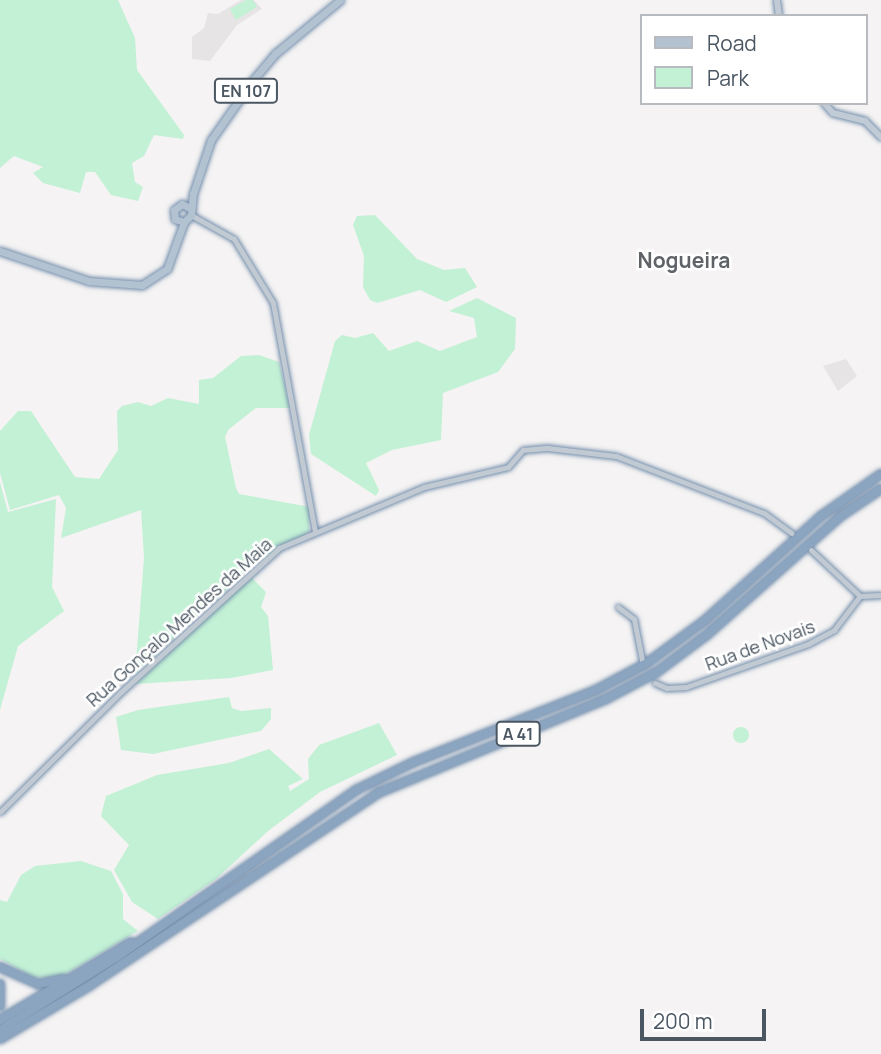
<!DOCTYPE html>
<meta charset="utf-8">
<style>
body{margin:0}
#map{position:relative;width:881px;height:1054px;overflow:hidden;background:#f5f3f3;font-family:Manrope,sans-serif}
div>[style]{position:absolute}
.education>*{inset:0;background:#e6e4e5}
.green>*{inset:0;background:#c3f1d5}
.round{border-radius:50%}
.roads{filter:drop-shadow(0 0 2px #7690ad) drop-shadow(0 0 2px #7690ad)}
.tertiary>*{height:5px;margin:-2.5px;padding:0 2.5px;transform-origin:2.5px;border-radius:2.5px;background:#c1cad2}
.secondary>*{height:6px;margin:-3px;padding:0 3px;transform-origin:3px;border-radius:3px;background:#c1cbd6}
.primary>*{height:7px;margin:-3.5px;padding:0 3.5px;transform-origin:3.5px;border-radius:3.5px;background:#b3c2d1}
.motorway>*{height:8px;margin:-4px;padding:0 4px;transform-origin:4px;border-radius:4px;background:#8ba5c1}
span{translate:-50% -50%;white-space:nowrap;text-align:center;line-height:1.15;-webkit-text-stroke:5px #fff;paint-order:stroke}
.shield-label span{padding:2px 5px;background:#fff;border:2px solid;border-radius:5px;-webkit-text-stroke-width:0}
.shield-label{font-size:16px;color:#4a5661;font-weight:700}
.street-label{font-size:18px;color:#4a5661}
.quarter-label{font-size:21px;color:#5f6368;font-weight:700}
.legend{position:absolute;left:640px;top:14px;width:228px;height:91px;box-sizing:border-box;background:#fff;border:2px solid #b7bbc0;margin:0;padding:9px 12px;list-style:none;font-size:21px;color:#4a5661}
.legend li{display:flex;align-items:center;gap:14px;height:35px}
.legend b{width:35px;border:2px solid #b7bbc0}
.scale{position:absolute;left:640px;top:1009px;width:126px;height:32px;box-sizing:border-box;border:4px solid #4a5661;border-top:0;padding-left:9px;font-size:21px;line-height:24px;white-space:nowrap;color:#4a5661;-webkit-text-stroke:5px #fff;paint-order:stroke}
</style>
<div id="map">
<div class="education">
<i style="clip-path:polygon(241px 0,254px 0,262px 9px,237px 25px,210px 61px,192px 59px,192px 37px,204px 28px,208px 13px,218px 14px)"></i>
<i style="clip-path:polygon(846px 359px,857px 376px,838px 391px,823px 366px)"></i>
</div>
<div class="green">
<i style="clip-path:polygon(0 0,118px 0,135px 38px,137px 70px,184px 135px,183px 139px,154px 135px,144px 156px,132px 163px,135px 182px,143px 187px,138px 201px,111px 195px,95px 172px,86px 172px,80px 193px,43px 183px,33px 173px,43px 167px,14px 156px,0 168px)"></i>
<i style="clip-path:polygon(246px 0,253px 0,257px 7px,236px 20px,230px 9px)"></i>
<i style="clip-path:polygon(375px 215px,417px 259px,444px 270px,465px 268px,477px 287px,446px 302px,420px 290px,377px 303px,370px 300px,363px 287px,364px 256px,353px 225px,357px 216px)"></i>
<i style="clip-path:polygon(477px 298px,516px 318px,515px 349px,498px 372px,443px 393px,441px 440px,392px 450px,366px 463px,379px 490px,376px 496px,311px 454px,309px 435px,335px 341px,342px 335px,355px 338px,373px 333px,389px 351px,417px 341px,440px 351px,477px 337px,474px 318px,449px 311px)"></i>
<i style="clip-path:polygon(259px 355px,279px 362px,290px 408px,256px 408px,229px 429px,225px 437px,236px 488px,239px 494px,310px 507px,309px 532px,252px 566px,135px 674px,144px 558px,141px 510px,61px 538px,66px 508px,59px 495px,10px 510px,0 473px,0 431px,18px 411px,31px 411px,75px 477px,99px 479px,118px 450px,117px 411px,122px 406px,138px 402px,151px 406px,168px 398px,199px 404px,199px 380px,213px 378px,241px 356px)"></i>
<i style="clip-path:polygon(0 482px,8px 512px,56px 499px,52px 587px,64px 611px,18px 646px,0 710px)"></i>
<i style="clip-path:polygon(250px 576px,266px 592px,261px 607px,268px 616px,273px 670px,231px 678px,136px 684px)"></i>
<i style="clip-path:polygon(229px 697px,232px 708px,241px 711px,271px 708px,271px 719px,261px 731px,153px 754px,121px 750px,116px 717px,138px 710px)"></i>
<i style="clip-path:polygon(379px 723px,397px 755px,320px 792px,268px 831px,216px 879px,158px 919px,132px 902px,114px 870px,129px 845px,101px 816px,106px 796px,157px 775px,229px 763px,269px 749px,303px 779px,288px 786px,290px 791px,309px 779px,308px 759px,319px 745px)"></i>
<i class="round" style="left:733px;top:727px;width:16px;height:16px"></i>
<i style="clip-path:polygon(81px 861px,111px 871px,123px 894px,123px 919px,138px 931px,59px 978px,33px 977px,0 959px,0 900px,7px 902px,21px 875px,35px 866px)"></i>
</div>
<div class="roads">
<div class="tertiary">
<i style="left:191px;top:215px;width:49px;rotate:29.2deg"></i>
<i style="left:234px;top:239px;width:75px;rotate:58.6deg"></i>
<i style="left:273px;top:303px;width:233px;rotate:79.6deg"></i>
<i style="left:811px;top:550px;width:67px;rotate:43.2deg"></i>
<i style="left:860px;top:596px;width:21px;rotate:-3deg"></i>
<i style="left:618px;top:607px;width:20px;rotate:37deg"></i>
<i style="left:634px;top:619px;width:42px;rotate:79deg"></i>
<i style="left:655px;top:683px;width:13px;rotate:23deg"></i>
<i style="left:667px;top:688px;width:19px;rotate:-3deg"></i>
<i style="left:686px;top:687px;width:129px;rotate:-19.4deg"></i>
<i style="left:808px;top:644px;width:30px;rotate:-28deg"></i>
<i style="left:834px;top:630px;width:43px;rotate:-52.6deg"></i>
<i style="left:0;top:812px;width:170px;rotate:-44.8deg"></i>
<i style="left:121px;top:692px;width:214px;rotate:-42.3deg"></i>
<i style="left:279px;top:548px;width:157px;rotate:-22.8deg"></i>
<i style="left:424px;top:487px;width:86px;rotate:-13.4deg"></i>
<i style="left:508px;top:467px;width:23px;rotate:-49deg"></i>
<i style="left:523px;top:450px;width:25px;rotate:-5deg"></i>
<i style="left:548px;top:448px;width:68px;rotate:6.7deg"></i>
<i style="left:616px;top:456px;width:159px;rotate:21.1deg"></i>
<i style="left:764px;top:513px;width:34px;rotate:36deg"></i>
</div>
<div class="secondary">
<i style="left:777px;top:0;width:16px;rotate:83deg"></i>
<i style="left:824px;top:103px;width:13px;rotate:48deg"></i>
<i style="left:833px;top:113px;width:33px;rotate:14deg"></i>
<i style="left:865px;top:121px;width:23px;rotate:45deg"></i>
</div>
<div class="primary">
<i style="left:184px;top:222px;width:10px;rotate:-45deg"></i>
<i style="left:191px;top:215px;width:21px;rotate:-85deg"></i>
<i style="left:193px;top:194px;width:57px;rotate:-71.6deg"></i>
<i style="left:211px;top:140px;width:73px;rotate:-55deg"></i>
<i style="left:253px;top:80px;width:35px;rotate:-50deg"></i>
<i style="left:276px;top:53px;width:83px;rotate:-39.6deg"></i>
<i style="left:184px;top:222px;width:9px;rotate:-162deg"></i>
<i style="left:175px;top:219px;width:9px;rotate:-96deg"></i>
<i style="left:174px;top:210px;width:10px;rotate:-37deg"></i>
<i style="left:182px;top:204px;width:9px;rotate:27deg"></i>
<i style="left:0;top:251px;width:94px;rotate:18.6deg"></i>
<i style="left:89px;top:281px;width:53px;rotate:4.3deg"></i>
<i style="left:142px;top:285px;width:30px;rotate:-33deg"></i>
<i style="left:167px;top:269px;width:50px;rotate:-70.1deg"></i>
</div>
<div class="motorway">
<i style="left:0;top:967px;width:42px;rotate:24.1deg"></i>
<i style="left:38px;top:984px;width:25px;rotate:-12deg"></i>
<i style="left:0;top:984px;width:22px;rotate:90deg"></i>
<i style="left:0;top:1020px;width:152px;rotate:-30.8deg"></i>
<i style="left:0;top:1030px;width:138px;rotate:-32deg"></i>
<i style="left:117px;top:957px;width:292px;rotate:-34.9deg"></i>
<i style="left:356px;top:790px;width:64px;rotate:-25.8deg"></i>
<i style="left:414px;top:762px;width:196px;rotate:-21.6deg"></i>
<i style="left:596px;top:690px;width:58px;rotate:-27.9deg"></i>
<i style="left:647px;top:663px;width:71px;rotate:-36.4deg"></i>
<i style="left:704px;top:621px;width:157px;rotate:-41.9deg"></i>
<i style="left:821px;top:516px;width:73px;rotate:-35deg"></i>
<i style="left:0;top:1039px;width:104px;rotate:-30.8deg"></i>
<i style="left:89px;top:986px;width:348px;rotate:-33.7deg"></i>
<i style="left:378px;top:793px;width:247px;rotate:-22.4deg"></i>
<i style="left:606px;top:699px;width:58px;rotate:-27.9deg"></i>
<i style="left:657px;top:672px;width:64px;rotate:-36.7deg"></i>
<i style="left:708px;top:634px;width:178px;rotate:-41.6deg"></i>
<i style="left:841px;top:516px;width:48px;rotate:-34deg"></i>
</div>
</div>
<div class="shield-label">
<span style="left:246px;top:91px">EN 107</span>
<span style="left:518px;top:734px">A 41</span>
</div>
<div class="street-label">
<span style="left:179px;top:622px;rotate:-42deg">Rua Gonçalo Mendes da Maia</span>
<span style="left:760px;top:645px;rotate:-20deg">Rua de Novais</span>
</div>
<div class="quarter-label">
<span style="left:684px;top:260px">Nogueira</span>
</div>
<ul class="legend">
<li><b style="height:9px;background:#b3c2d1"></b>Road</li>
<li><b style="height:19px;background:#c3f1d5"></b>Park</li>
</ul>
<div class="scale">200 m</div>
</div>
